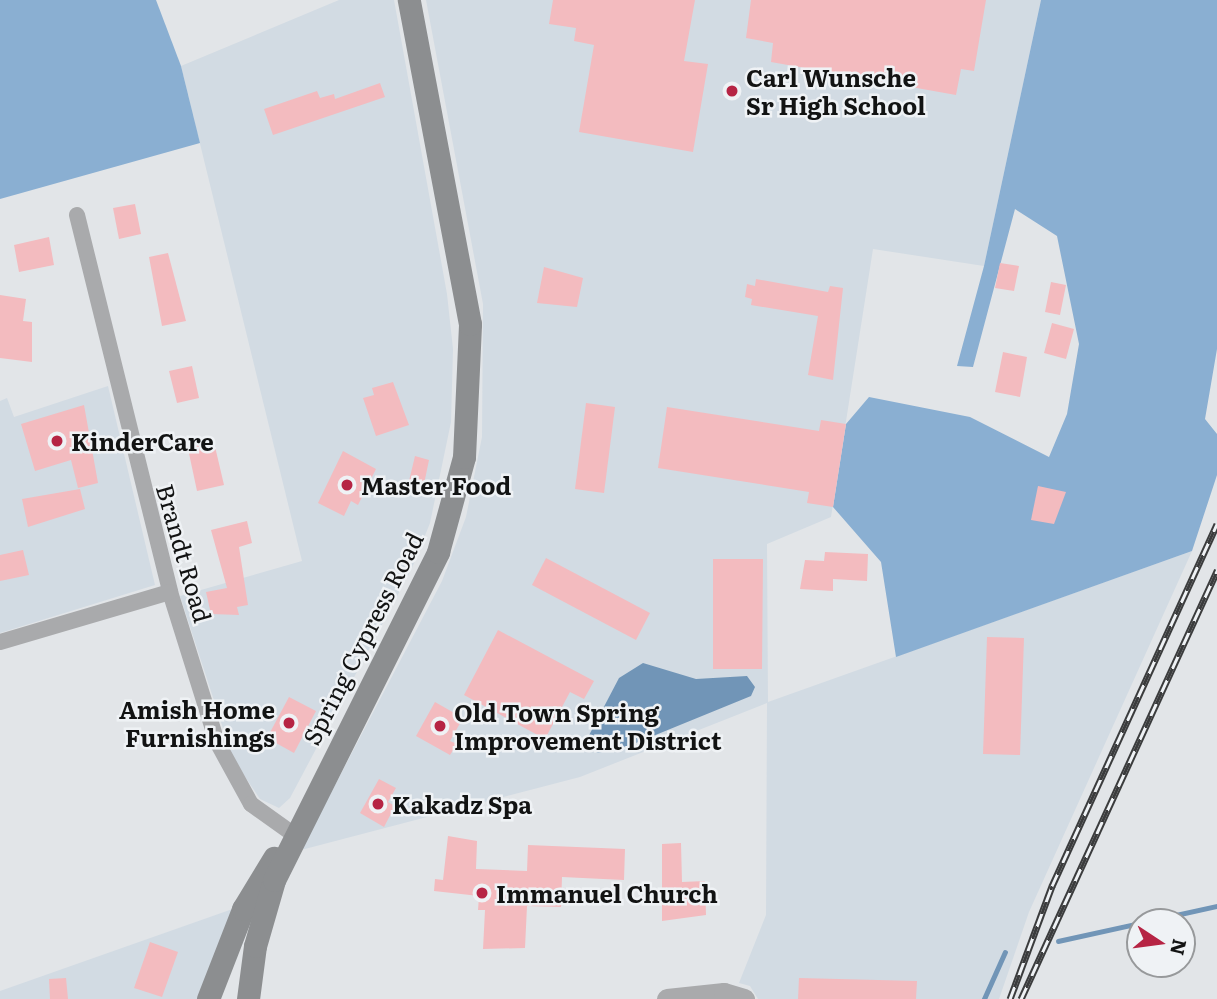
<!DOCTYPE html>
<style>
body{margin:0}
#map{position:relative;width:1217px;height:999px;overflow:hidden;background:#e2e5e8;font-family:Literata,serif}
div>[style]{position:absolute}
.built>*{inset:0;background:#d2dbe3}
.forest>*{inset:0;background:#8aafd2}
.water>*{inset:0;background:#7195b7}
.stream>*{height:4.5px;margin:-2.25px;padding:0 2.25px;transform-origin:2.25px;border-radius:2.25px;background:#7195b7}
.building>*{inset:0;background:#f3bbbf}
.minor>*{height:16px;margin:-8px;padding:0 8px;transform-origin:8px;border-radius:8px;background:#a9aaac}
.tertiary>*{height:21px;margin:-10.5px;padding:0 10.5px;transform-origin:10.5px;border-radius:10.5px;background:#a9aaac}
.secondary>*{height:23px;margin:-11.5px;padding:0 11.5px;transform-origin:11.5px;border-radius:11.5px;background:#8c8e90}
.rail>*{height:7px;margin-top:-3.5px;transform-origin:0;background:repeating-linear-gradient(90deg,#eff2f5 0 13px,#3b3c3d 0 26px);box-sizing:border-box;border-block:2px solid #3b3c3d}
.dots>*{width:19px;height:19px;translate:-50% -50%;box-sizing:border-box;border:4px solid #eff2f5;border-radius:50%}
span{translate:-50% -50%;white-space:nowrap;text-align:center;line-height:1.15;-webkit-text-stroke:5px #eff2f5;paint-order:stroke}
.poi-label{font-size:24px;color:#121313;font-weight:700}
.left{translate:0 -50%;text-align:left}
.right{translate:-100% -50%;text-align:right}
.street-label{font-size:24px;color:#121313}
.north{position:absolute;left:1126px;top:908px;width:70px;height:70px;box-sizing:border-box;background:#eff2f5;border:2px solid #97999b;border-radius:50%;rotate:103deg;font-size:19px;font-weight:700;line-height:28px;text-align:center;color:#121313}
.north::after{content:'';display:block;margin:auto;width:24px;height:32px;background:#b62444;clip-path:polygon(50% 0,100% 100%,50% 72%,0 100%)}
</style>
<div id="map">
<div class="built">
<i style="clip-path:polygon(339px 0,394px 0,447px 294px,453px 349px,451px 422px,430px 523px,412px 568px,290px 798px,279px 808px,260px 799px,233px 759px,180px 596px,302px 561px,181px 66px)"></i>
<i style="clip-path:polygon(426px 0,1041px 0,984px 266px,873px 249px,831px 517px,767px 544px,768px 702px,1192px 551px,1029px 912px,999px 999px,758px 999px,750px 986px,739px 983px,766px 915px,767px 703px,580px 777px,301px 850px,442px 581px,466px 517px,482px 437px,483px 304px)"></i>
<i style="clip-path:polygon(108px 386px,155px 585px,0 633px,0 401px,7px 398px,14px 417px)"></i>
<i style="clip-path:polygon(241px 906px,199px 999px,0 999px,0 991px)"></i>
</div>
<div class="forest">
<i style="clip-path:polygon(0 0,156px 0,181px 66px,200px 143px,0 199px)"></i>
<i style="clip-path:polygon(1041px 0,1217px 0,1217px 349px,1205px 419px,1217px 434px,1217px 475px,1192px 551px,896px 657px,881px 562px,833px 507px,846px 424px,869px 397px,970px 417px,1049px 457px,1067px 414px,1079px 344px,1057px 236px,1015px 209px,973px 367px,957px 366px,984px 266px)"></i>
</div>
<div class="water">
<i style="clip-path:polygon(643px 663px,696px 679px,747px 676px,755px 687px,751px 696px,631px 745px,598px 753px,590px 749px,586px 741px,619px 678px)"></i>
</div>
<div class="stream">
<i style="left:1144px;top:922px;width:75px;rotate:-12.4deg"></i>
<i style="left:1058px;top:941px;width:84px;rotate:-12.4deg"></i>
<i style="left:984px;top:999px;width:51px;rotate:-65.9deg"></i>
</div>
<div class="building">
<i style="clip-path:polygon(553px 0,695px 0,684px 61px,708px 64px,693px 152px,579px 132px,594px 45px,574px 41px,576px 28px,549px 24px)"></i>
<i style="clip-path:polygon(751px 0,986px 0,974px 71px,961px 69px,956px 95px,771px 62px,773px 43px,746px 38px)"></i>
<i style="clip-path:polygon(380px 83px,385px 97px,273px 135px,264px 109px,317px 91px,320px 98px,334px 94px,335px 99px)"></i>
<i style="clip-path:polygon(135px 204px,141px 234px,119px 239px,113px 208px)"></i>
<i style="clip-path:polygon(49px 237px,54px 265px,19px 272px,14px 245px)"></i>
<i style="clip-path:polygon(168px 253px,186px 321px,162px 326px,149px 257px)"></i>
<i style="clip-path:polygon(1000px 263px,1019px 266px,1014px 291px,995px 288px)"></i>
<i style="clip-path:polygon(544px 267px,583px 278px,577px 307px,537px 303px)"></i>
<i style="clip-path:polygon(756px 279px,828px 292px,830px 286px,843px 288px,833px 380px,808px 375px,818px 316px,751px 305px,752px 299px,745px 297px,747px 284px,755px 286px)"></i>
<i style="clip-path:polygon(1051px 282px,1066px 285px,1060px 315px,1045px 312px)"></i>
<i style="clip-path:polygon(0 295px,26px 299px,23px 321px,32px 322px,32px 362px,0 358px)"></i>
<i style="clip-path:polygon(1052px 323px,1074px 329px,1066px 359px,1044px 353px)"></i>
<i style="clip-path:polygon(1003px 352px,1027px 357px,1020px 397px,995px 392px)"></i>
<i style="clip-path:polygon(192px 366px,199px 398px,177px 403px,169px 371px)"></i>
<i style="clip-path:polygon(393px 382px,409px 425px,376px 436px,363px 398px,374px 395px,372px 388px)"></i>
<i style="clip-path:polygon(586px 403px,615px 407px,604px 493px,575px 489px)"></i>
<i style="clip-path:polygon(84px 405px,98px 483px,78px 488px,71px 460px,35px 471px,21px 424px)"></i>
<i style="clip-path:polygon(667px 407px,819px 431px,821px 420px,846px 424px,833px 507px,807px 503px,809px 492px,658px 468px)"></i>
<i style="clip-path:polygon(213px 438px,224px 485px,197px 491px,187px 444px)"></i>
<i style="clip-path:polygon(343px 451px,376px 469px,358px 505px,351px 501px,344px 516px,318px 503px)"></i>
<i style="clip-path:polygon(415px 456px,429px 460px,424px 484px,409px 481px)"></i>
<i style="clip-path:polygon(1038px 486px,1066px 492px,1054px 524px,1031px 520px)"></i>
<i style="clip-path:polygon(80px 489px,85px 509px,28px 527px,22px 499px)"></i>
<i style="clip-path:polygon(247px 521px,252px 543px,239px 547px,248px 605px,237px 607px,239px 615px,211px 614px,206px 592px,227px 588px,211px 530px)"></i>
<i style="clip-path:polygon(23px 550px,29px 575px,0 581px,0 555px)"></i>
<i style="clip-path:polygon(825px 552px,868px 554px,867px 581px,833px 579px,833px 591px,800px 589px,805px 560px,824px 561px)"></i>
<i style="clip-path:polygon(546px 558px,650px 613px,636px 640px,532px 585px)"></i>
<i style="clip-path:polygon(713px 559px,763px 559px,762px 669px,713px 669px)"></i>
<i style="clip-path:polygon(498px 630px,594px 681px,584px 699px,570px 692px,545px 739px,464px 695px)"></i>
<i style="clip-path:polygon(987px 637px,1024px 638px,1020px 755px,983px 754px)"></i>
<i style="clip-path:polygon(289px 697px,316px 711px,294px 753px,267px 738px)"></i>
<i style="clip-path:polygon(435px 702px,463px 718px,450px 741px,457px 744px,450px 755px,416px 736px)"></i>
<i style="clip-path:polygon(379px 779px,396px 788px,388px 802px,395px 806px,384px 827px,360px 813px)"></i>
<i style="clip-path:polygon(448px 836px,477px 841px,476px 869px,527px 871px,528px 845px,625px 849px,624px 880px,562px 877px,561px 907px,527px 906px,525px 948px,483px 949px,485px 910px,478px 910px,479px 896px,434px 891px,435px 879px,443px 880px)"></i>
<i style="clip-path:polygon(681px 843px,682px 882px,705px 881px,706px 915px,662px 921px,662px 844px)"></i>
<i style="clip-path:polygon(150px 942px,178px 952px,162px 997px,134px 988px)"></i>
<i style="clip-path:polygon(66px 978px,68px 999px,50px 999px,49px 979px)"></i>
<i style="clip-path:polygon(799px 978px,917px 981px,916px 999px,798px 999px)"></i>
</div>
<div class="minor">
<i style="left:77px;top:215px;width:388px;rotate:76.1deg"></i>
<i style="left:170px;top:592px;width:157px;rotate:72.6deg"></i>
<i style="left:217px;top:742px;width:71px;rotate:61.3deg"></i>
<i style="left:251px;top:804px;width:52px;rotate:35.5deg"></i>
<i style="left:0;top:642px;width:177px;rotate:-16.4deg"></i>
</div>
<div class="tertiary">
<i style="left:667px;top:999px;width:57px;rotate:-6deg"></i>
<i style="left:724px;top:993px;width:21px;rotate:17deg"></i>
</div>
<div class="secondary">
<i style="left:208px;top:999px;width:97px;rotate:-68.7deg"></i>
<i style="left:243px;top:909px;width:60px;rotate:-58.7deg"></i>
<i style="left:248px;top:999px;width:53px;rotate:-82.5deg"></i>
<i style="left:255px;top:946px;width:69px;rotate:-73.9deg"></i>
<i style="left:274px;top:880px;width:367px;rotate:-63.4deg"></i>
<i style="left:438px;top:552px;width:98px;rotate:-74.7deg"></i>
<i style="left:464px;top:457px;width:133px;rotate:-87.4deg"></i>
<i style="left:470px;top:324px;width:330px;rotate:-100.7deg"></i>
</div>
<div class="rail">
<i style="left:1010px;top:999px;width:121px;rotate:-69.6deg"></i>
<i style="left:1052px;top:886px;width:398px;rotate:-65.5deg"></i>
<i style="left:1021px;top:999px;width:472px;rotate:-65.4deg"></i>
</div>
<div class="dots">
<i style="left:732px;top:91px;background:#b62444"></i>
<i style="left:57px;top:441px;background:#b62444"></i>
<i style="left:347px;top:485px;background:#b62444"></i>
<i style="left:289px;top:723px;background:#b62444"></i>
<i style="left:440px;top:726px;background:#b62444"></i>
<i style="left:378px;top:804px;background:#b62444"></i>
<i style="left:482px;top:893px;background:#b62444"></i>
</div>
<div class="poi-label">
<span class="left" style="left:746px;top:91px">Carl Wunsche<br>Sr High School</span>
<span class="left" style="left:71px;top:441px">KinderCare</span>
<span class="left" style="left:361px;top:485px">Master Food</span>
<span class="right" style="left:275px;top:723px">Amish Home<br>Furnishings</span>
<span class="left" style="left:454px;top:726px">Old Town Spring<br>Improvement District</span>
<span class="left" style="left:392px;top:804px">Kakadz Spa</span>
<span class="left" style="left:496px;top:893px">Immanuel Church</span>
</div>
<div class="street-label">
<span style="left:185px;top:553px;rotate:74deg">Brandt Road</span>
<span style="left:362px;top:638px;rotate:-63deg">Spring Cypress Road</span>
</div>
<div class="north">N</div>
</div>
